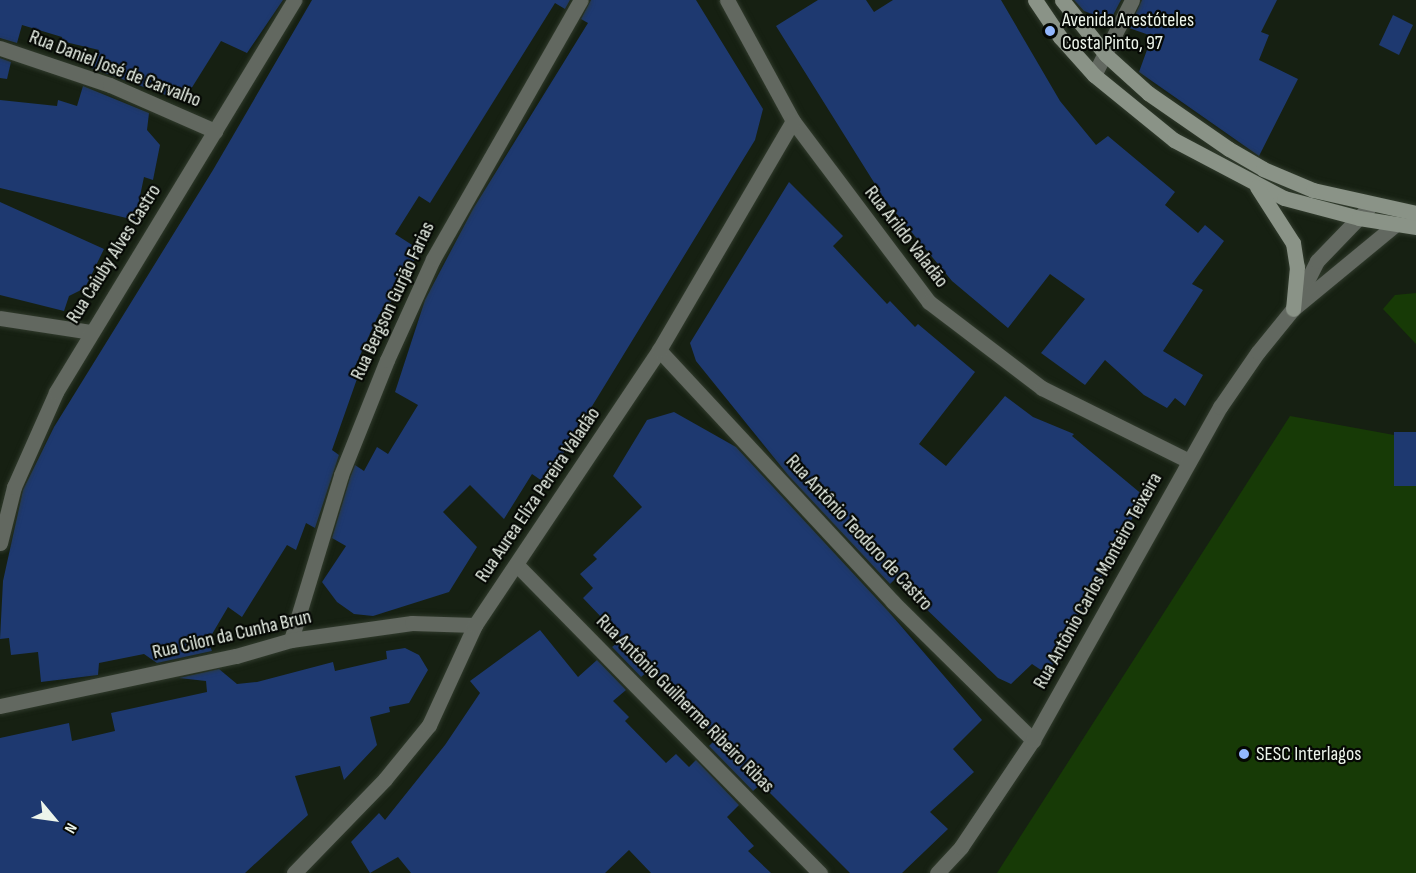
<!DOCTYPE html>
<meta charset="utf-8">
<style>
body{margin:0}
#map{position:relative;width:1416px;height:873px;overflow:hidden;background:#162012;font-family:"Sofia Sans Condensed",sans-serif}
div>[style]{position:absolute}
.green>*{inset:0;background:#173a06}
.building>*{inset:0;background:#1e3970}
.roads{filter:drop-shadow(0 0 2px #303a2c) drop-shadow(0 0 2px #303a2c)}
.minor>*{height:15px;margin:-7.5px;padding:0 7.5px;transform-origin:7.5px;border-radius:7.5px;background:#626860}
.secondary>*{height:15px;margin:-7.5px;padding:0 7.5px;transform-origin:7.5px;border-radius:7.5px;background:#8a9387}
.dots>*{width:16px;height:16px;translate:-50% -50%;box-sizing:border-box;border:3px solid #050804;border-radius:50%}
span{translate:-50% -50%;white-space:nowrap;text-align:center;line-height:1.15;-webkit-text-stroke:4.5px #050804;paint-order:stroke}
.poi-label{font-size:20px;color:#edf5eb}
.left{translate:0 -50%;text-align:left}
.street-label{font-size:20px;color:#edf5eb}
.north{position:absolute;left:24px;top:789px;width:60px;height:60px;-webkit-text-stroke:4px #050804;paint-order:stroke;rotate:119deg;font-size:16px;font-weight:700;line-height:24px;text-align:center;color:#edf5eb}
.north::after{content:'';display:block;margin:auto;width:21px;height:27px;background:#edf5eb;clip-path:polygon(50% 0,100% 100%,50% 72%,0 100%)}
</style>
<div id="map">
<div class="green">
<i style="clip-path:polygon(1416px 293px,1416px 344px,1383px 309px,1395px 295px)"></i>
<i style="clip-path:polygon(1290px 416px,1416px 439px,1416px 873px,997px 873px)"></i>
</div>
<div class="building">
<i style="clip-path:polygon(0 0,283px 0,247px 53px,221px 41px,186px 97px,180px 94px,177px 99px,91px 68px,99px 50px,61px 41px,62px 37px,22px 25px,17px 43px,0 38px)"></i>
<i style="clip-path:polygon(312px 0,570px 0,565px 9px,555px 3px,430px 203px,419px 196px,395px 234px,420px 250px,383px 316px,379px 314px,352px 373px,358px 376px,332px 450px,339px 455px,315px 528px,306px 523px,296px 550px,287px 545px,242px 617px,228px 607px,208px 641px,212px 651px,157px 663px,144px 654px,99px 663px,98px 675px,41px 682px,38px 652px,11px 655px,9px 638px,0 639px,3px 581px,23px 490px,54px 427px,213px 170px)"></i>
<i style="clip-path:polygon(591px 0,696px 0,763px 109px,755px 140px,545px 483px,532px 474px,504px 519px,470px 485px,443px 512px,477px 547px,449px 592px,373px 616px,354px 614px,337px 602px,322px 582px,346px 546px,332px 538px,350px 478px,355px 465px,364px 471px,377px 447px,388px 454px,418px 405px,395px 392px,425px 300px,473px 209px,588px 23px,581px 19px)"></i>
<i style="clip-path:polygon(818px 0,866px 0,874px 12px,893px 0,1001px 0,1060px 101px,1096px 145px,1108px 136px,1175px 192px,1165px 205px,1198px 233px,1205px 225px,1224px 241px,1192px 284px,1203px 290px,1163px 351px,1203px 375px,1185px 406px,1175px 398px,1167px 408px,1144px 395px,1105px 360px,1085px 385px,1041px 353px,1085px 299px,1050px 274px,1008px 328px,952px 281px,885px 200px,776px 26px)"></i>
<i style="clip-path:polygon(1074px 0,1121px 0,1110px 21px,1084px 11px)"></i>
<i style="clip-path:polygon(1142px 0,1277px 0,1261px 32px,1269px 35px,1259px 60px,1298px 79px,1259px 156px,1139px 72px,1152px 36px,1129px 28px)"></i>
<i style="clip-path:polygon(1393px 15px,1413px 25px,1399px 55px,1379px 45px)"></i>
<i style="clip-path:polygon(0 58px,11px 62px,7px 79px,0 78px)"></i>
<i style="clip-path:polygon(83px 86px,149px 113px,147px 130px,160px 145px,153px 180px,144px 177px,135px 220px,0 188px,0 100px,57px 106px,58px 100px,77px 106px)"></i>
<i style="clip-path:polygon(789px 182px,843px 236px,833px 246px,887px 304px,890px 301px,915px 327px,918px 324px,975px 372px,919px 444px,946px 466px,1005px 396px,1033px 417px,1074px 434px,1072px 436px,1144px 496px,1087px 605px,1054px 641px,1064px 646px,1047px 674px,1032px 664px,1011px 684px,998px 678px,895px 579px,890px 584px,788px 475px,696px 361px,690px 343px)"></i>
<i style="clip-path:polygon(0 202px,104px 249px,85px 288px,69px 296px,64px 311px,0 295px)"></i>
<i style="clip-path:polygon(674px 412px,736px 447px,888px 611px,982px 720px,953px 749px,974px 772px,930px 812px,948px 829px,902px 873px,850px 873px,761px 784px,753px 791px,709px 746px,717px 738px,651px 669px,641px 677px,612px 647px,622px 639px,583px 598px,593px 588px,580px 574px,597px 559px,593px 555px,642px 507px,613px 476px,647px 420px)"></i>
<i style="clip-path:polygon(1394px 432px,1416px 432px,1416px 486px,1394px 486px)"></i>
<i style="clip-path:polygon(540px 630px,578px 677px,597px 660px,626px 690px,613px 701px,629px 717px,625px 721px,666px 763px,676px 754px,689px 767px,696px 760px,739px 805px,727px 817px,754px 846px,748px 851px,771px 873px,651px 873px,629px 850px,605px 873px,411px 873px,398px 857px,370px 873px,351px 842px,379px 813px,385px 820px,445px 745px,480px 693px,470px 681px)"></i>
<i style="clip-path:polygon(405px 648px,419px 655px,428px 670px,409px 703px,389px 707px,390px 712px,370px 717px,377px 745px,344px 780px,340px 766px,295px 776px,308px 815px,245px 873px,0 873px,0 738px,69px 723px,72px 741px,115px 731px,111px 713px,207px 692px,206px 681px,179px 678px,219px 669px,237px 684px,257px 682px,333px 662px,335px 671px,387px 659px,386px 651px)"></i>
</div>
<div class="roads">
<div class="minor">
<i style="left:727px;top:0;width:138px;rotate:61.4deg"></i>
<i style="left:793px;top:121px;width:226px;rotate:53.1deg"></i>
<i style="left:929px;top:302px;width:142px;rotate:37.3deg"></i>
<i style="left:1042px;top:388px;width:164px;rotate:26.4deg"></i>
<i style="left:0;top:48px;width:116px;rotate:18.6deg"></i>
<i style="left:110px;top:85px;width:115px;rotate:23.7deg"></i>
<i style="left:1094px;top:75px;width:84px;rotate:-63.1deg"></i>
<i style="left:1296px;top:303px;width:47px;rotate:-63.4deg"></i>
<i style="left:1317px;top:261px;width:78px;rotate:-46deg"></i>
<i style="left:0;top:318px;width:92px;rotate:8.7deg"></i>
<i style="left:659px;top:350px;width:344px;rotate:47.1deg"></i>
<i style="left:893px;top:602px;width:197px;rotate:44.6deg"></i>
<i style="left:0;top:543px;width:58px;rotate:-76deg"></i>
<i style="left:14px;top:487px;width:104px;rotate:-66.1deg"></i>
<i style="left:56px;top:392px;width:459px;rotate:-58.7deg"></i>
<i style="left:518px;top:566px;width:431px;rotate:45.5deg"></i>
<i style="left:291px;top:640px;width:172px;rotate:-73.1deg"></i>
<i style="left:341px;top:475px;width:124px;rotate:-68.2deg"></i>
<i style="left:387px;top:360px;width:111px;rotate:-65.5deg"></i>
<i style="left:433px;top:259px;width:298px;rotate:-60.3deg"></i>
<i style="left:0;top:706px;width:241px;rotate:-12deg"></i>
<i style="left:236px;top:656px;width:57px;rotate:-16.2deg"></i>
<i style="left:291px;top:640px;width:122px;rotate:-8deg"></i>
<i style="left:412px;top:623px;width:63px;rotate:1.8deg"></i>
<i style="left:294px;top:873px;width:131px;rotate:-45.9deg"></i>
<i style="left:385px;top:779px;width:70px;rotate:-50.8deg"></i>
<i style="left:429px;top:725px;width:110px;rotate:-65.3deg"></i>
<i style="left:475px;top:625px;width:331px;rotate:-56.2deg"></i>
<i style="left:659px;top:350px;width:265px;rotate:-59.7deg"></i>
<i style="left:937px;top:873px;width:35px;rotate:-47deg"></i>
<i style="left:961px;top:847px;width:129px;rotate:-56.1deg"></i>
<i style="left:1033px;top:740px;width:382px;rotate:-60.7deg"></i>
<i style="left:1220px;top:407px;width:67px;rotate:-55.4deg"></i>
<i style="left:1258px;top:352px;width:55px;rotate:-50.9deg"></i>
<i style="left:1293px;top:309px;width:134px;rotate:-39.5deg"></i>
</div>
<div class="secondary">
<i style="left:1035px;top:0;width:45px;rotate:56deg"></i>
<i style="left:1060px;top:37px;width:51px;rotate:48.2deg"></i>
<i style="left:1094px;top:75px;width:103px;rotate:39.1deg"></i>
<i style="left:1174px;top:140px;width:124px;rotate:27.8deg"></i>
<i style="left:1284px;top:198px;width:78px;rotate:14.9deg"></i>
<i style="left:1359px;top:218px;width:58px;rotate:9deg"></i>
<i style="left:1062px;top:0;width:70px;rotate:51.3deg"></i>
<i style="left:1106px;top:55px;width:57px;rotate:42.1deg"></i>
<i style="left:1148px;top:93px;width:98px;rotate:34.7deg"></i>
<i style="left:1229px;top:149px;width:39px;rotate:30deg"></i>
<i style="left:1263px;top:169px;width:54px;rotate:22.8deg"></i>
<i style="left:1313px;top:190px;width:106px;rotate:12.6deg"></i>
<i style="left:1257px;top:187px;width:67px;rotate:57.3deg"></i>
<i style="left:1293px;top:243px;width:24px;rotate:81deg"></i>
<i style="left:1297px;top:267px;width:42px;rotate:95.4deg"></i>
</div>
</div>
<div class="dots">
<i style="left:1050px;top:31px;background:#92b7fd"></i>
<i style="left:1244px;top:754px;background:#92b7fd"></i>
</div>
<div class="poi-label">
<span class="left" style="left:1062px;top:32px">Avenida Arestóteles<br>Costa Pinto, 97</span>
<span class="left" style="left:1256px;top:754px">SESC Interlagos</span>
</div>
<div class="street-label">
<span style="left:115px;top:69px;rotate:21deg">Rua Daniel José de Carvalho</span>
<span style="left:906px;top:237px;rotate:52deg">Rua Arildo Valadão</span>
<span style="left:114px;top:254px;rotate:-58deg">Rua Caiuby Alves Castro</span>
<span style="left:393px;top:301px;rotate:-65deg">Rua Bergson Gurjão Farias</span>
<span style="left:538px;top:495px;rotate:-56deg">Rua Aurea Eliza Pereira Valadão</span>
<span style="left:859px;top:533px;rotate:47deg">Rua Antônio Teodoro de Castro</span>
<span style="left:1098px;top:581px;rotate:-61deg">Rua Antônio Carlos Monteiro Teixeira</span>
<span style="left:232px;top:635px;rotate:-13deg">Rua Cilon da Cunha Brun</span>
<span style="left:685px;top:704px;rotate:45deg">Rua Antônio Guilherme Ribeiro Ribas</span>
</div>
<div class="north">N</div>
</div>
